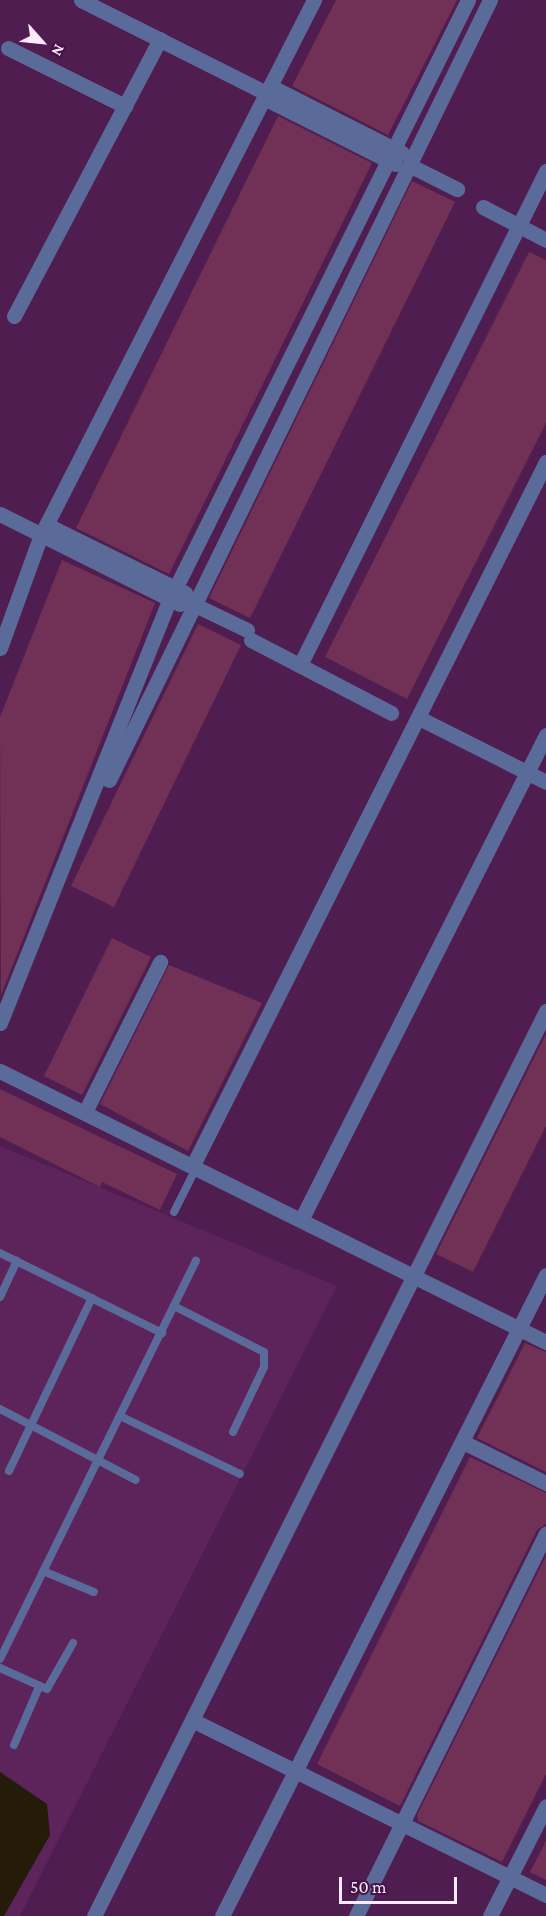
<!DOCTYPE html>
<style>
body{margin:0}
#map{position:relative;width:546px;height:1916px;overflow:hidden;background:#501d50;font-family:"Crimson Pro",serif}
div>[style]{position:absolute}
.built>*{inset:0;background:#5d245c}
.water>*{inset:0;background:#241c09}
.building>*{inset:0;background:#713055}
.lane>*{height:8px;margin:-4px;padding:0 4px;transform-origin:4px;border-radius:4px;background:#5a6b99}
.street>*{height:15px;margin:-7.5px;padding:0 7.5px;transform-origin:7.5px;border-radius:7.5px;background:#5a6b99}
span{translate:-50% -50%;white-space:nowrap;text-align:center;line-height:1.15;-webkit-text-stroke:6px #441245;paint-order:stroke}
.north{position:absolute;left:12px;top:12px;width:60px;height:60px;-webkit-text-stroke:4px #441245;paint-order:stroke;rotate:117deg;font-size:16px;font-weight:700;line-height:24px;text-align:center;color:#fdeafc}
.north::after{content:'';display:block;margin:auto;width:21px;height:27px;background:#fdeafc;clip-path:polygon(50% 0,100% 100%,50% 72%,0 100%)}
.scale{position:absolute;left:339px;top:1877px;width:118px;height:27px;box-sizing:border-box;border:3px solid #fdeafc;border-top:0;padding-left:8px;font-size:18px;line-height:21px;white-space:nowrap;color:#fdeafc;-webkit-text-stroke:4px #441245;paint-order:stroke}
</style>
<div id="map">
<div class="built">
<i style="clip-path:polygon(0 1146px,337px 1286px,20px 1916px,0 1916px)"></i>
</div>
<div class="water">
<i style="clip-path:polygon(0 1772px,47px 1804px,50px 1835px,4px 1916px,0 1916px)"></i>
</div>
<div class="building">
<i style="clip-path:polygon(336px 0,457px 0,388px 135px,292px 86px)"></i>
<i style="clip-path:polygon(278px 116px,372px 163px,169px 574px,76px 528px)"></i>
<i style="clip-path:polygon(412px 181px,455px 202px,250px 618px,209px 598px)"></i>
<i style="clip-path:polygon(529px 252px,546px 260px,546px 423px,407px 699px,325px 657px)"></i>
<i style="clip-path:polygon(62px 560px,155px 603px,1px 995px,0 717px)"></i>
<i style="clip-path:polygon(198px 624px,241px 645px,114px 907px,71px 886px)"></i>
<i style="clip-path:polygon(112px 938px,151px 957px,82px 1095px,44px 1076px)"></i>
<i style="clip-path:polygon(169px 965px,262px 1003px,188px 1151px,100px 1104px)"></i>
<i style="clip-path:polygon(546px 1034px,546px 1126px,473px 1272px,436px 1254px)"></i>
<i style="clip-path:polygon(0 1089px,177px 1174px,160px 1210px,102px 1182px,100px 1187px,0 1137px)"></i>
<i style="clip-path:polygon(525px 1343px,546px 1352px,546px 1472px,477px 1438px)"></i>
<i style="clip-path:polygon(470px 1457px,546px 1493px,546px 1524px,537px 1530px,400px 1806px,317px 1764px)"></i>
<i style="clip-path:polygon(546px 1556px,546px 1774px,502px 1862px,418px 1821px,417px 1815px)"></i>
<i style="clip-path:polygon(546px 1841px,546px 1880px,530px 1872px)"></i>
</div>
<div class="lane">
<i style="left:174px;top:1212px;width:49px;rotate:-63.4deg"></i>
<i style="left:0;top:1253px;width:181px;rotate:26.3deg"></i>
<i style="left:0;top:1297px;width:40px;rotate:-65deg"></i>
<i style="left:174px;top:1306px;width:101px;rotate:27.1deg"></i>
<i style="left:264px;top:1352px;width:15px;rotate:90deg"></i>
<i style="left:264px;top:1367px;width:72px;rotate:115.5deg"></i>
<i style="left:0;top:1409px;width:153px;rotate:27.6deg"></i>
<i style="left:120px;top:1416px;width:133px;rotate:25.8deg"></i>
<i style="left:9px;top:1471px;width:192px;rotate:-64.4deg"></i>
<i style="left:43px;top:1571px;width:55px;rotate:22.4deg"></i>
<i style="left:0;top:1659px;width:444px;rotate:-63.8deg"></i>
<i style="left:0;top:1668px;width:51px;rotate:24.1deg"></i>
<i style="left:47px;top:1689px;width:53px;rotate:-60.5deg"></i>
<i style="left:14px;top:1745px;width:63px;rotate:-66.7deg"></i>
</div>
<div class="street">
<i style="left:81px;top:0;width:207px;rotate:26.7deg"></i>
<i style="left:8px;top:48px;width:131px;rotate:26.4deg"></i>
<i style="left:270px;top:86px;width:148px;rotate:26.9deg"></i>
<i style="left:264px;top:98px;width:147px;rotate:26.7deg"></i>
<i style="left:409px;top:165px;width:54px;rotate:26.6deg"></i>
<i style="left:483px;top:207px;width:71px;rotate:27.6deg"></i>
<i style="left:14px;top:316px;width:313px;rotate:-62.2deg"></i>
<i style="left:0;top:514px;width:201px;rotate:26.6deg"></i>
<i style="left:47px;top:525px;width:154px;rotate:26.2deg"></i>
<i style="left:193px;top:604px;width:60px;rotate:25.7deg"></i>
<i style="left:251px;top:640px;width:158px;rotate:27.5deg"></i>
<i style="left:0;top:648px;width:120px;rotate:-70.1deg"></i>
<i style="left:41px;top:535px;width:601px;rotate:-62.97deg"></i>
<i style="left:300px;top:665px;width:552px;rotate:-63.53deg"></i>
<i style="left:419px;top:718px;width:142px;rotate:26.7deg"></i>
<i style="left:109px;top:780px;width:868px;rotate:-63.97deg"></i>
<i style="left:0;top:1023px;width:457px;rotate:-68.2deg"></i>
<i style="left:170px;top:599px;width:669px;rotate:-63.55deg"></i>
<i style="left:0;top:1071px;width:610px;rotate:26.4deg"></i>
<i style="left:85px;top:1112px;width:168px;rotate:-63.4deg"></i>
<i style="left:193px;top:1165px;width:787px;rotate:-63.34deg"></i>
<i style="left:302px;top:1218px;width:541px;rotate:-63.2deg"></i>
<i style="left:463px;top:1442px;width:93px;rotate:26.3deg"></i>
<i style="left:192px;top:1720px;width:395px;rotate:26.3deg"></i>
<i style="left:94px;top:1916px;width:1012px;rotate:-63.46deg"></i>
<i style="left:222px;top:1916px;width:718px;rotate:-63.19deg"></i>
<i style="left:356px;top:1916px;width:427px;rotate:-63.6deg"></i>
<i style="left:490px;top:1916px;width:123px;rotate:-63deg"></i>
</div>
<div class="north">N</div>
<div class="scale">50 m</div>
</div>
